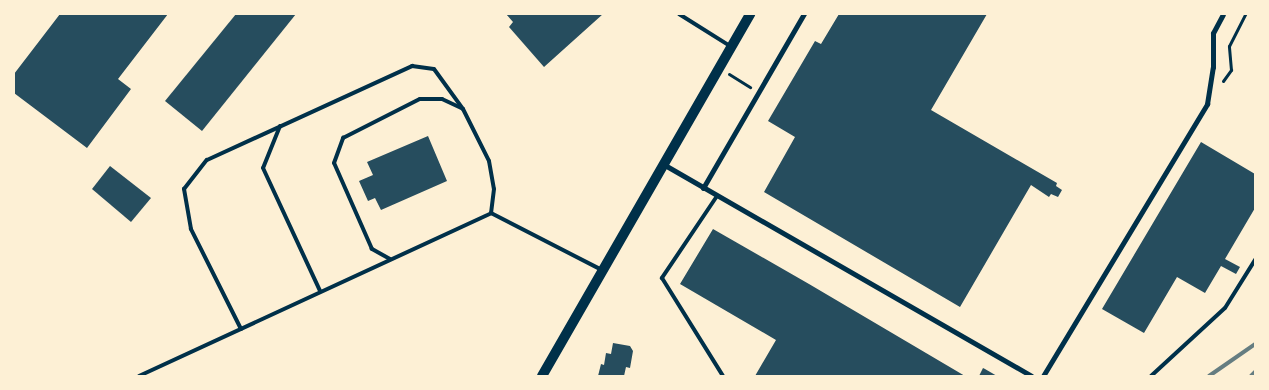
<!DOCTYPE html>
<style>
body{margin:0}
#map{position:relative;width:1269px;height:390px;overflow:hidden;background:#fdf0d5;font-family:Poppins,sans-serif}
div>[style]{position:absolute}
.building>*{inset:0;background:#264d5e}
.path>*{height:3px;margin:-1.5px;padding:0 1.5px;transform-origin:1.5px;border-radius:1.5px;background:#003049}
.service>*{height:4px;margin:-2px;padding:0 2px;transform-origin:2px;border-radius:2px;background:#003049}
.minor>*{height:5px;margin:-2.5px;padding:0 2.5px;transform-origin:2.5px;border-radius:2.5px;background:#003049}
.secondary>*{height:10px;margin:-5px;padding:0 5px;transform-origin:5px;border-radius:5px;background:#003049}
.rail>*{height:4px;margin:-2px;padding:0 2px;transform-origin:2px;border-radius:2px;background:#657d81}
span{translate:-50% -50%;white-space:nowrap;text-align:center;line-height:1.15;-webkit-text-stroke:4px #fdf0d5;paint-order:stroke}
.frame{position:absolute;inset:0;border:15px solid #fdf0d5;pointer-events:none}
</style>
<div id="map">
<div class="building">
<i style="clip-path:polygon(60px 14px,168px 14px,118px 79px,131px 89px,87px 148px,14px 93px,14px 74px)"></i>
<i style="clip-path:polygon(236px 14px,296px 14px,202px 131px,165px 101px)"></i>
<i style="clip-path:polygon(506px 14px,603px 14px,544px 67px,509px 27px,513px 22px)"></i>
<i style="clip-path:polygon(839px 14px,987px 14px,931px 110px,1057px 183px,1056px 186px,1062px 190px,1058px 197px,1051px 194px,1049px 197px,1031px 185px,960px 307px,764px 192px,795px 137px,768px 121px,815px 41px,821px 44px)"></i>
<i style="clip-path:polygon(428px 136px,447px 181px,381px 210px,375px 198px,368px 201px,359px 181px,373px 175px,367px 162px)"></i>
<i style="clip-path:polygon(1201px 142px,1255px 174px,1255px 208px,1225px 259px,1240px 267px,1236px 274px,1221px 266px,1205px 293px,1177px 277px,1144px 333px,1102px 309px)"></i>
<i style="clip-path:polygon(110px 166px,151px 198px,131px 222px,92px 189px)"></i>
<i style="clip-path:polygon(713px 229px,809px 284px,965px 376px,755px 376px,776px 340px,680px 284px)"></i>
<i style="clip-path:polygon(613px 343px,630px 346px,633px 351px,630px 368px,626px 367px,624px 376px,598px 376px,601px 364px,604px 365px,606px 353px,611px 354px)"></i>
<i style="clip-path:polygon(983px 368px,985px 369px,997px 376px,979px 376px)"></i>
</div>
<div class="path">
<i style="left:729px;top:74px;width:25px;rotate:32deg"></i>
<i style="left:1223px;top:81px;width:14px;rotate:-54deg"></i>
<i style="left:1231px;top:70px;width:24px;rotate:-95deg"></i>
<i style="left:1229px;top:46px;width:36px;rotate:-63deg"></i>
</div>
<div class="service">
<i style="left:679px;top:14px;width:60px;rotate:32.1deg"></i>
<i style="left:280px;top:126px;width:45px;rotate:112deg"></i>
<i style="left:263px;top:168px;width:136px;rotate:65.1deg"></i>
<i style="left:717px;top:196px;width:99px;rotate:123.9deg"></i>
<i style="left:662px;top:278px;width:115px;rotate:58.1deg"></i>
<i style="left:390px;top:259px;width:21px;rotate:-151deg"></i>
<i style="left:372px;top:249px;width:94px;rotate:-113.8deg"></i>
<i style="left:334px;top:163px;width:27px;rotate:-70deg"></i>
<i style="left:343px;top:138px;width:86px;rotate:-26.9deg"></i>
<i style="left:420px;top:99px;width:22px"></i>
<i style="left:442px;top:99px;width:23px;rotate:25deg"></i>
<i style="left:463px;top:109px;width:58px;rotate:63.4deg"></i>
<i style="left:489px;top:161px;width:28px;rotate:80deg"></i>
<i style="left:494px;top:189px;width:24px;rotate:97deg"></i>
<i style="left:241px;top:329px;width:112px;rotate:-116.6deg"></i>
<i style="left:191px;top:229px;width:41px;rotate:-99.9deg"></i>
<i style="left:184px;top:189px;width:37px;rotate:-52deg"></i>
<i style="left:207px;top:160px;width:226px;rotate:-24.6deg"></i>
<i style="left:412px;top:66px;width:22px;rotate:8deg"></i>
<i style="left:434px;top:69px;width:49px;rotate:54.1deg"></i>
<i style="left:139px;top:376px;width:388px;rotate:-24.8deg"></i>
<i style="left:491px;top:213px;width:125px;rotate:27.2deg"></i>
<i style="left:1151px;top:376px;width:100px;rotate:-42.6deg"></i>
<i style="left:1225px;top:308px;width:57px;rotate:-58deg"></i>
</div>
<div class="minor">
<i style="left:663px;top:164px;width:425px;rotate:29.9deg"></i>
<i style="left:703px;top:188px;width:201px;rotate:-59.9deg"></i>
<i style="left:1043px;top:376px;width:318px;rotate:-58.9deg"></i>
<i style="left:1207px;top:104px;width:37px;rotate:-81deg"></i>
<i style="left:1213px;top:67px;width:34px;rotate:-90deg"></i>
<i style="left:1213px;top:33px;width:21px;rotate:-62deg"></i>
</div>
<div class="secondary">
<i style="left:542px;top:376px;width:418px;rotate:-60.1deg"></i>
</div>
<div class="rail">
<i style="left:1209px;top:376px;width:56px;rotate:-34.8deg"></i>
<i style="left:1251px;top:376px;width:6px;rotate:-45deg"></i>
</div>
<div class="frame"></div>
</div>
